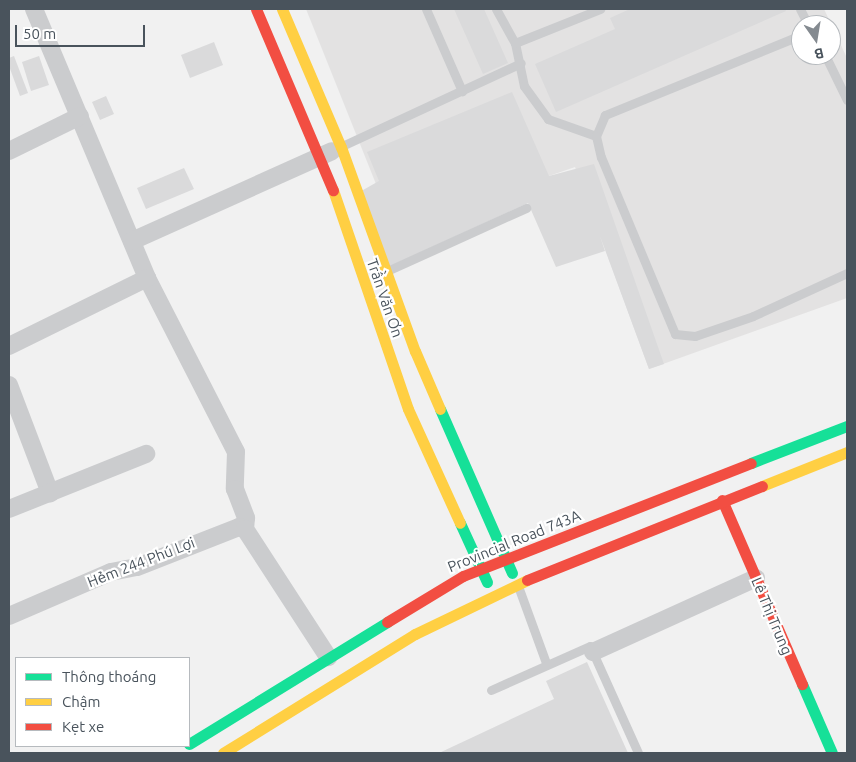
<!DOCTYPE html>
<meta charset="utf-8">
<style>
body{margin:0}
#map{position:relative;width:856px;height:762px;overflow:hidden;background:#f1f1f1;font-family:Ubuntu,sans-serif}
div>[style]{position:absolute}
.education>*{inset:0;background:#e3e2e2}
.building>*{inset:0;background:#dadadb}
.lane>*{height:9px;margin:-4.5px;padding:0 4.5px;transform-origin:4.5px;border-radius:4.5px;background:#cbccce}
.street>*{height:18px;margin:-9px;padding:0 9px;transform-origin:9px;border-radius:9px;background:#cbccce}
.fast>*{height:11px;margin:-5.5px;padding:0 5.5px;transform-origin:5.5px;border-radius:5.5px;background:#16e098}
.slow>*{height:11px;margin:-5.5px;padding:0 5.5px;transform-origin:5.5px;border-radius:5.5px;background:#ffcf43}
.jam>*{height:11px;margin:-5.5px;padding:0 5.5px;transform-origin:5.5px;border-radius:5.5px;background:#f24e42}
span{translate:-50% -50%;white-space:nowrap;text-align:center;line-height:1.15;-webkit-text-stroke:4.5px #fff;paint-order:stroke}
.street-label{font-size:15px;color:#49535c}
.frame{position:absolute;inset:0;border:10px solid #49535c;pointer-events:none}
.legend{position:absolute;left:15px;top:657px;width:175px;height:90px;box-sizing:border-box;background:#fff;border:1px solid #b6babe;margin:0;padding:6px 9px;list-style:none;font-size:15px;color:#49535c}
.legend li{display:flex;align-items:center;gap:10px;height:25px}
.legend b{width:25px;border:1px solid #b6babe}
.north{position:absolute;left:791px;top:15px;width:50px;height:50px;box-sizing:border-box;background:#fff;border:1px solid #b6babe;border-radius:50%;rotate:167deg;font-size:14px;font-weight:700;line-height:20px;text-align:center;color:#49535c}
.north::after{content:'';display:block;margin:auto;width:18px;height:22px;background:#848a90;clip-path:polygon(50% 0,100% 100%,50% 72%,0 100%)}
.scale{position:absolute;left:15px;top:25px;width:130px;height:22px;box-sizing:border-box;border:2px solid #49535c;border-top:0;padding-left:6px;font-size:15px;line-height:18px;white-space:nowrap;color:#49535c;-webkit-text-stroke:4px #fff;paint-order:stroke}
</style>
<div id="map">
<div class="education">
<i style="clip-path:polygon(evenodd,306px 9px,824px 9px,847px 58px,847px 298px,649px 369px,575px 167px,549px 176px,376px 184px,306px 9px,801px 25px,831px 25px,831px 55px,801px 55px,801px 25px)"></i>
</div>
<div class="building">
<i style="clip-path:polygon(454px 9px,484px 9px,508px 63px,483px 74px)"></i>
<i style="clip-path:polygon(630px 9px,785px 9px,786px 11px,556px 112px,535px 64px,615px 29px,610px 18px)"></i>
<i style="clip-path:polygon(214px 42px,223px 65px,190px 78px,181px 55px)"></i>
<i style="clip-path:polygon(14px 56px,28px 93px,20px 96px,9px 66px,9px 58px)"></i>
<i style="clip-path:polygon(39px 56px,49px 85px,31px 91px,22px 62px)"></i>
<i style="clip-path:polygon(512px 92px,549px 176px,594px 164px,664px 364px,649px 369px,600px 236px,605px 251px,556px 267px,528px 203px,386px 268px,356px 194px,379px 181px,367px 152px)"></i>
<i style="clip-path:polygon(106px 96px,114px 114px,100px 120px,92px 102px)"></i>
<i style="clip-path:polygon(184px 168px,194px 189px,146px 209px,137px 188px)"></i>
<i style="clip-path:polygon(587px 662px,628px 753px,439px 753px,554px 699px,546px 681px)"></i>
</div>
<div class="lane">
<i style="left:426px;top:9px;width:90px;rotate:66.3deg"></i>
<i style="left:496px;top:9px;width:39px;rotate:61deg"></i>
<i style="left:515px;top:43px;width:44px;rotate:78.2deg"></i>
<i style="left:524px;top:86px;width:41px;rotate:54deg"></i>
<i style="left:548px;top:119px;width:51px;rotate:19.5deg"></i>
<i style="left:800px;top:9px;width:18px;rotate:63deg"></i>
<i style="left:801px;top:35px;width:212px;rotate:157.8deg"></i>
<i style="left:605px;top:115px;width:23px;rotate:113deg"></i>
<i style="left:596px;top:136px;width:22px;rotate:77deg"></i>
<i style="left:601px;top:157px;width:192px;rotate:67.3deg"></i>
<i style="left:675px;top:334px;width:20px;rotate:6deg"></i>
<i style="left:695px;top:336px;width:61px;rotate:-19deg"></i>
<i style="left:753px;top:316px;width:103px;rotate:-24.6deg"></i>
<i style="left:515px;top:43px;width:92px;rotate:-21.8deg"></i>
<i style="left:825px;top:55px;width:50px;rotate:63.9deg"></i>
<i style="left:342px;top:146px;width:197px;rotate:-24.9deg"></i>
<i style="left:387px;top:271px;width:153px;rotate:-24.4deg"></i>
<i style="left:518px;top:586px;width:82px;rotate:70deg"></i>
<i style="left:491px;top:690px;width:108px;rotate:-24deg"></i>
<i style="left:590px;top:646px;width:117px;rotate:65.8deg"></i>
</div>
<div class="street">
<i style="left:34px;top:9px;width:292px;rotate:67.2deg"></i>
<i style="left:147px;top:278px;width:195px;rotate:62.9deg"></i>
<i style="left:236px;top:452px;width:37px;rotate:92deg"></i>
<i style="left:235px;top:489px;width:31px;rotate:69deg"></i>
<i style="left:246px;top:518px;width:11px;rotate:95deg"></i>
<i style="left:9px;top:151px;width:79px;rotate:-26.2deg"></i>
<i style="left:132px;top:241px;width:219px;rotate:-24.2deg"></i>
<i style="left:9px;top:346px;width:154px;rotate:-26.2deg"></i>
<i style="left:9px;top:385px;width:116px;rotate:69.2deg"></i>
<i style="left:9px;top:509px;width:148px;rotate:-21.9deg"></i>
<i style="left:9px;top:616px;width:111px;rotate:-23.3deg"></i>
<i style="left:111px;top:572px;width:26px;rotate:-11deg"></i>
<i style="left:137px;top:567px;width:110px;rotate:-21.4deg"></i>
<i style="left:239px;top:527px;width:6px;rotate:18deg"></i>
<i style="left:245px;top:529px;width:153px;rotate:57deg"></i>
<i style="left:593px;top:652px;width:179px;rotate:-24.4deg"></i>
</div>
<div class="fast">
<i style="left:440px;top:409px;width:179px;rotate:66.3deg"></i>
<i style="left:751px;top:463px;width:103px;rotate:-21.1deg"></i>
<i style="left:460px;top:523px;width:65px;rotate:65.4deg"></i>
<i style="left:802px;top:684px;width:75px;rotate:66.5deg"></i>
<i style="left:189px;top:744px;width:233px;rotate:-31.6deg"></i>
</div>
<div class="slow">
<i style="left:282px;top:9px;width:150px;rotate:66.9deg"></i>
<i style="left:341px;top:147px;width:217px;rotate:70.1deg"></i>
<i style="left:415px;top:351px;width:63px;rotate:66.7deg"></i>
<i style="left:333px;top:190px;width:231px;rotate:71.1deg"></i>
<i style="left:408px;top:409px;width:125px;rotate:65.5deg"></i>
<i style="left:762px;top:486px;width:92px;rotate:-21.8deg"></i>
<i style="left:223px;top:753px;width:226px;rotate:-31.8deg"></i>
<i style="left:415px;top:634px;width:124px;rotate:-25.7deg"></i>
</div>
<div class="jam">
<i style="left:256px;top:9px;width:197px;rotate:67deg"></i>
<i style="left:722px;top:500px;width:201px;rotate:66.5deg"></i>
<i style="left:527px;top:580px;width:253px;rotate:-21.8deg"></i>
<i style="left:387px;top:622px;width:89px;rotate:-31.2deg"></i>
<i style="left:463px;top:576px;width:309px;rotate:-21.4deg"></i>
</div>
<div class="street-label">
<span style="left:385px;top:298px;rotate:71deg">Trần Văn Ơn</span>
<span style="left:514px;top:541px;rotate:-22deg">Provincial Road 743A</span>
<span style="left:141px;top:562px;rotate:-21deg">Hẻm 244 Phú Lợi</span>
<span style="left:772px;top:616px;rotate:67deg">Lê Thị Trung</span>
</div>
<div class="frame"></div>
<ul class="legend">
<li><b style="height:6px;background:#16e098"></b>Thông thoáng</li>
<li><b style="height:6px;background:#ffcf43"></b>Chậm</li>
<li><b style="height:6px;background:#f24e42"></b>Kẹt xe</li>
</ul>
<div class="north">B</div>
<div class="scale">50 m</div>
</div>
